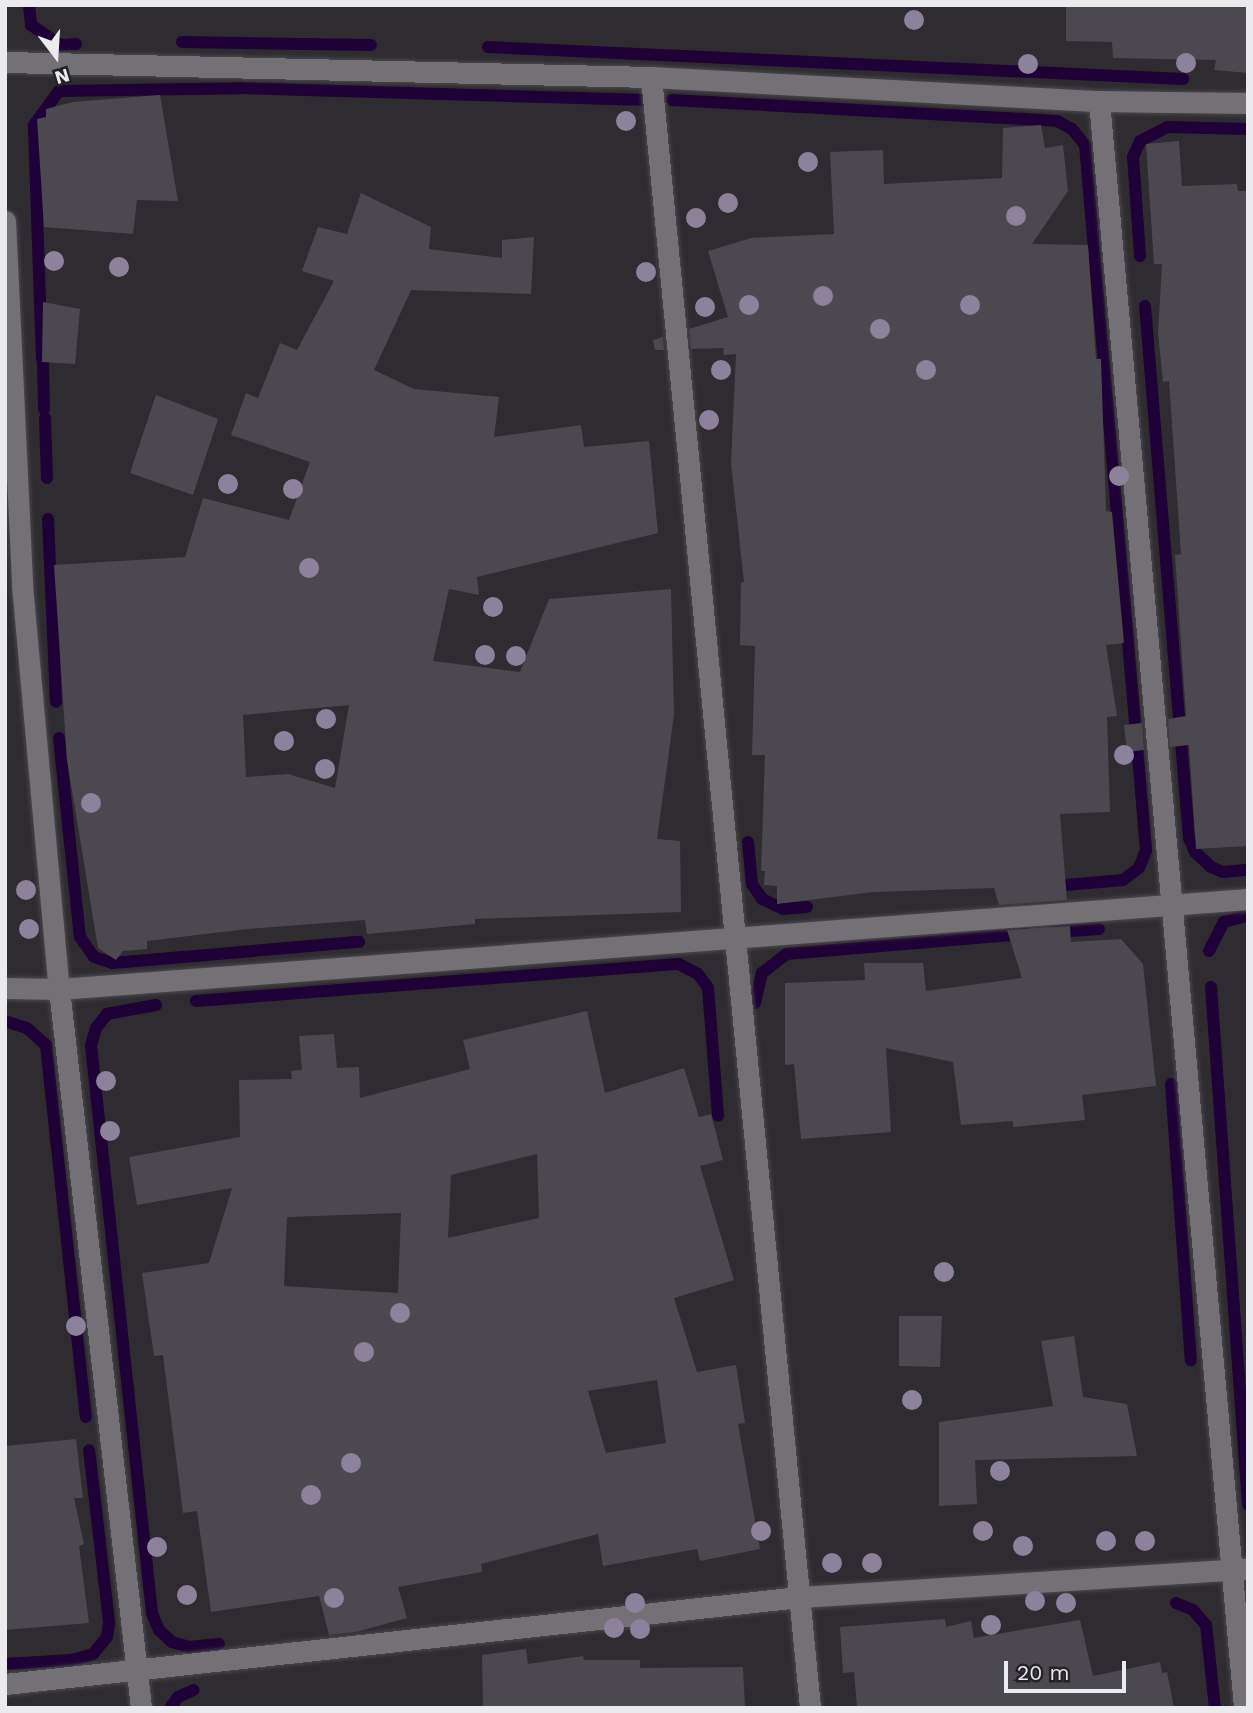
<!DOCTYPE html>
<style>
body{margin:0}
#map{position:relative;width:1253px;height:1713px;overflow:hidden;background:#2e2c31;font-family:"Work Sans",sans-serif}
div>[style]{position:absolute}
.stream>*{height:12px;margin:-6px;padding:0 6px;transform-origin:6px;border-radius:6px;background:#1e0136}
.building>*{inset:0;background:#4b494f}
.roads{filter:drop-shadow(0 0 2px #4a484c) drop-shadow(0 0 2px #4a484c)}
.minor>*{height:21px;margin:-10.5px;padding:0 10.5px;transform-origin:10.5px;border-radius:10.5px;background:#737076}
.trees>*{width:20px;height:20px;margin:-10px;border-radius:50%;background:#8d829c}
span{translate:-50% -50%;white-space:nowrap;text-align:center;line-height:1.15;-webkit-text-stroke:7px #252327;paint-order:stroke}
.frame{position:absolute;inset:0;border:7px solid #ebeaed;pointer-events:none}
.north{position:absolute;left:21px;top:21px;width:70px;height:70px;-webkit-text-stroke:5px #252327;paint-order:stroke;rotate:163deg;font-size:19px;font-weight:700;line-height:28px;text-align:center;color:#ebeaed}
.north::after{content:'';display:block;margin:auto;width:24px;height:32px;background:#ebeaed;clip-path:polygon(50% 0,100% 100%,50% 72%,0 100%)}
.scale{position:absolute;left:1004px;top:1661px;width:122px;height:32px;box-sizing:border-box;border:4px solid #ebeaed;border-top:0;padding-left:9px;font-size:21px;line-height:24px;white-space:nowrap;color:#ebeaed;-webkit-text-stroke:5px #252327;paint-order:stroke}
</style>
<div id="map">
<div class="stream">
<i style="left:29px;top:5px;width:20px;rotate:84deg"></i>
<i style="left:31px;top:25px;width:36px;rotate:34deg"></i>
<i style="left:61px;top:45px;width:15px;rotate:-4deg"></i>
<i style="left:182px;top:42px;width:189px;rotate:0.9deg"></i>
<i style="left:488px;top:47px;width:696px;rotate:2.64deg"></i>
<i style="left:672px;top:100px;width:386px;rotate:3.1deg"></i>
<i style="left:1057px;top:121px;width:17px;rotate:28deg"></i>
<i style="left:1072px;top:129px;width:21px;rotate:51deg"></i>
<i style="left:1085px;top:145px;width:708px;rotate:85.05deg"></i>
<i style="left:1146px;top:850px;width:19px;rotate:111deg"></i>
<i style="left:1139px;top:868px;width:20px;rotate:143deg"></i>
<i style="left:1123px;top:880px;width:69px;rotate:175deg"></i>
<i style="left:1140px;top:256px;width:99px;rotate:-94deg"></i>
<i style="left:1133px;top:157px;width:17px;rotate:-66deg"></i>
<i style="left:1140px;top:141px;width:31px;rotate:-27deg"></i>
<i style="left:1168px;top:127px;width:80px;rotate:1.4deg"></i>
<i style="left:1145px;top:306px;width:534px;rotate:85.27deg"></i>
<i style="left:1189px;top:838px;width:15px;rotate:67deg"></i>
<i style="left:1195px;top:852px;width:22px;rotate:43deg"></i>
<i style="left:1211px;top:867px;width:13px;rotate:23deg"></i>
<i style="left:1223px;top:872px;width:25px;rotate:-5deg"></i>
<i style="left:42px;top:359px;width:234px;rotate:-92deg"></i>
<i style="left:34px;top:125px;width:42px;rotate:-53.7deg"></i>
<i style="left:59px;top:91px;width:182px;rotate:-0.9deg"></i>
<i style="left:241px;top:88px;width:415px;rotate:1.7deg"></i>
<i style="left:43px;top:362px;width:47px;rotate:88.8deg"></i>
<i style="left:45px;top:418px;width:60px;rotate:88.1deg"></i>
<i style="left:48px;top:519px;width:183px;rotate:87.5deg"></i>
<i style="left:59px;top:738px;width:200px;rotate:84deg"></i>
<i style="left:80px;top:937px;width:24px;rotate:55deg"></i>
<i style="left:94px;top:957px;width:19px;rotate:18deg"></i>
<i style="left:112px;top:963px;width:248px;rotate:-4.9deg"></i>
<i style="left:748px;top:842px;width:42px;rotate:84.6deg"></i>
<i style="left:752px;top:884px;width:18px;rotate:56deg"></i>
<i style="left:762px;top:899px;width:23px;rotate:25deg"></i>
<i style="left:783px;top:909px;width:24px;rotate:-5deg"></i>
<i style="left:1054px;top:932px;width:45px;rotate:-3.8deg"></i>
<i style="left:1209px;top:951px;width:33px;rotate:-63deg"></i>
<i style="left:1224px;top:922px;width:25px;rotate:-16deg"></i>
<i style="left:1211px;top:987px;width:519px;rotate:85.91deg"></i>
<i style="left:196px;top:1001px;width:484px;rotate:-4.4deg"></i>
<i style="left:679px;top:964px;width:21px;rotate:28deg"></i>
<i style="left:698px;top:974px;width:17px;rotate:54deg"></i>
<i style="left:708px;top:988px;width:128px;rotate:85.5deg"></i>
<i style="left:755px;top:1003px;width:31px;rotate:-77deg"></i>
<i style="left:762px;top:973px;width:31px;rotate:-38deg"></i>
<i style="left:786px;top:954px;width:241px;rotate:-4.8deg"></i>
<i style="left:156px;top:1005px;width:50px;rotate:169.6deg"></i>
<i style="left:107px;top:1014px;width:18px;rotate:128deg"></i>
<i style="left:96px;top:1028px;width:18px;rotate:106deg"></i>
<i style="left:91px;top:1045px;width:571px;rotate:83.87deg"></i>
<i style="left:152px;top:1613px;width:18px;rotate:68deg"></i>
<i style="left:159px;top:1630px;width:18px;rotate:43deg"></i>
<i style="left:172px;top:1642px;width:18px;rotate:16deg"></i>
<i style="left:189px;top:1647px;width:30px;rotate:-6deg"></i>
<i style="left:5px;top:1021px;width:23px;rotate:18deg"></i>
<i style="left:27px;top:1028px;width:25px;rotate:42deg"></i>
<i style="left:46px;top:1045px;width:374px;rotate:83.9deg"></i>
<i style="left:1171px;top:1084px;width:277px;rotate:85.9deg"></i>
<i style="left:1176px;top:1603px;width:18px;rotate:22deg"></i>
<i style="left:1193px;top:1610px;width:20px;rotate:49deg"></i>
<i style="left:1206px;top:1625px;width:83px;rotate:83.8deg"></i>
<i style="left:5px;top:1664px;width:67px;rotate:-3.4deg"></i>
<i style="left:72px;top:1660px;width:22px;rotate:-16deg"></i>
<i style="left:93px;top:1654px;width:22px;rotate:-51deg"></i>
<i style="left:107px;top:1637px;width:15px;rotate:-82deg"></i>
<i style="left:109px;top:1622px;width:173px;rotate:-96.6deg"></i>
<i style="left:170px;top:1708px;width:14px;rotate:-54deg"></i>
<i style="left:178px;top:1697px;width:17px;rotate:-24deg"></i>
</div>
<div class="building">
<i style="clip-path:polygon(1066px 5px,1248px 5px,1248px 73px,1214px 70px,1216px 60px,1113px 58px,1112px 42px,1066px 41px)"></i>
<i style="clip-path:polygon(160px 95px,178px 201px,137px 200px,133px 234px,44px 227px,37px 119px,46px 117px,46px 109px,73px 102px)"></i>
<i style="clip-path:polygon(1041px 125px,1045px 148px,1063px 145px,1068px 191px,1032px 244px,1088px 245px,1096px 359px,1101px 359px,1106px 511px,1112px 512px,1124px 643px,1106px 645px,1117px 716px,1107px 717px,1110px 812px,1060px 814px,1067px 900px,999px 905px,994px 888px,873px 892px,777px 904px,777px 886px,764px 885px,765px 871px,761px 871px,765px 755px,752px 755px,755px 646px,740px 645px,741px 583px,744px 582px,731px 463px,736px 354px,723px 355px,724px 348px,691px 349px,689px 329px,728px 317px,708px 251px,751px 238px,834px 234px,830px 152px,883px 150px,884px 184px,1002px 178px,1003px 128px)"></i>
<i style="clip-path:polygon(1179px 141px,1182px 186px,1237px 184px,1238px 191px,1248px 191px,1248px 846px,1196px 849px,1189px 745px,1170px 747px,1168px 719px,1186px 716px,1175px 555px,1181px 554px,1169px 381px,1163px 382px,1158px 333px,1162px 264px,1154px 264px,1146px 144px)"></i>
<i style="clip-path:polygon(evenodd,361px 193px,431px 227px,429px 249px,502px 258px,502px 240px,534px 237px,531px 294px,411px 290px,374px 370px,414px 389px,499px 397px,494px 437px,581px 425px,584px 447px,649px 441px,658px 533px,477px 577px,479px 595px,449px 589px,433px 661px,520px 672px,549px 599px,671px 589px,674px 715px,657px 839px,680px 841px,681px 912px,475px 919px,475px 924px,367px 934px,365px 920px,247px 929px,147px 941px,147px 949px,123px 951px,116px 960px,98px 948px,67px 760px,54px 565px,185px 557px,203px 498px,289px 520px,310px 462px,231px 435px,246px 393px,258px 398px,280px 343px,297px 350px,334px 281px,302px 271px,318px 227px,347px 234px,361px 193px,349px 705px,335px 788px,288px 774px,246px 777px,243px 715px,349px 705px)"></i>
<i style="clip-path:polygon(43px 302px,80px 309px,75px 364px,42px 362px)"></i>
<i style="clip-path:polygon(663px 337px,664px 350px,655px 350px,653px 340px)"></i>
<i style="clip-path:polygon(156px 395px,218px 419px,193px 495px,130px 473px)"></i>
<i style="clip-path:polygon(1142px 723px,1144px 750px,1127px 752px,1124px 725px)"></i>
<i style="clip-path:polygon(1070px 926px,1071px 942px,1121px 939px,1143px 964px,1156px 1086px,1082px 1095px,1085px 1120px,1013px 1127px,1013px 1121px,961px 1125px,953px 1062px,886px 1048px,891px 1132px,801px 1139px,794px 1064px,785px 1065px,785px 983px,865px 980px,864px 963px,923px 963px,926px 991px,1022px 978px,1007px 930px)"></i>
<i style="clip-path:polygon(evenodd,587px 1011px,605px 1093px,684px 1068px,699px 1117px,711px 1114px,723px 1160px,700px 1166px,734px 1280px,674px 1298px,697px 1372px,736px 1365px,745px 1423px,738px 1424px,760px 1549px,700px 1561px,697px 1549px,603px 1566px,598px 1534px,481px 1564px,482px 1572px,398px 1587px,407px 1618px,356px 1632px,329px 1635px,319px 1596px,211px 1612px,197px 1511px,183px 1513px,163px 1355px,154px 1356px,142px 1273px,209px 1263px,232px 1188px,137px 1205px,129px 1157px,240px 1137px,239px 1080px,292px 1079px,291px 1071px,302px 1070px,299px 1036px,334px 1034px,337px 1068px,359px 1067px,360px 1098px,470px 1069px,463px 1040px,587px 1011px,537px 1154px,539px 1218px,448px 1238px,451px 1175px,537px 1154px,587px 1011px,401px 1213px,398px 1293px,284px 1286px,287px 1217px,401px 1213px,587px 1011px,657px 1380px,666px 1443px,606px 1453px,588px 1391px,657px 1380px)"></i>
<i style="clip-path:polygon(899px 1316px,942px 1316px,940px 1367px,899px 1366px)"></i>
<i style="clip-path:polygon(1074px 1336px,1083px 1397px,1127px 1404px,1137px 1456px,975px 1460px,977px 1504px,939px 1506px,939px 1422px,1053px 1406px,1041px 1341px)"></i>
<i style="clip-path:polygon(76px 1439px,83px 1498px,74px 1498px,84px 1544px,79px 1546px,89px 1623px,5px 1630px,5px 1446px)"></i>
<i style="clip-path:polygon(945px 1619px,946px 1627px,971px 1621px,974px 1638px,1080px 1620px,1093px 1676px,1160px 1662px,1162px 1673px,1167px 1672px,1174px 1708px,857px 1708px,854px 1672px,843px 1673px,840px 1627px)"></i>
<i style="clip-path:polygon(526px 1649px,528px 1664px,583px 1656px,584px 1660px,640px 1660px,640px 1668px,743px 1667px,745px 1708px,483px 1708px,482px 1655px)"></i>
</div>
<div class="roads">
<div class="minor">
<i style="left:5px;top:62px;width:646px;rotate:1.33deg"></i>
<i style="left:651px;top:77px;width:449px;rotate:3.1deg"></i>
<i style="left:1099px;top:101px;width:149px;rotate:0.8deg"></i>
<i style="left:651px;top:77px;width:1639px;rotate:84.43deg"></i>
<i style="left:1099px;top:101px;width:1614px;rotate:84.84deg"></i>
<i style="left:5px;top:221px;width:364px;rotate:87.3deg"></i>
<i style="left:22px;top:585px;width:406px;rotate:84.8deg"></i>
<i style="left:59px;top:989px;width:724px;rotate:83.49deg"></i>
<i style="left:5px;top:988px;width:54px;rotate:1.1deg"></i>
<i style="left:59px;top:989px;width:1192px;rotate:-4.33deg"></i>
<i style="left:5px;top:1684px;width:799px;rotate:-6.25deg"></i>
<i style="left:799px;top:1597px;width:450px;rotate:-3.6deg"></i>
</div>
</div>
<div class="trees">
<i style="left:914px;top:20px"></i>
<i style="left:1186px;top:63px"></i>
<i style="left:1028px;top:64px"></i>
<i style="left:626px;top:121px"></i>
<i style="left:808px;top:162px"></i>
<i style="left:728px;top:203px"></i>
<i style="left:1016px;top:216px"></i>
<i style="left:696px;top:218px"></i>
<i style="left:54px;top:261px"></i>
<i style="left:119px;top:267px"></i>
<i style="left:646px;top:272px"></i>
<i style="left:823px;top:296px"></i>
<i style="left:749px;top:305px"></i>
<i style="left:970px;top:305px"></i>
<i style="left:705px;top:307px"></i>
<i style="left:880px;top:329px"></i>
<i style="left:721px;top:370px"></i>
<i style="left:926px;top:370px"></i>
<i style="left:709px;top:420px"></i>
<i style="left:1119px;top:476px"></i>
<i style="left:228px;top:484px"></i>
<i style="left:293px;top:489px"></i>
<i style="left:309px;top:568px"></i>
<i style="left:493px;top:607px"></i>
<i style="left:485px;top:655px"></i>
<i style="left:516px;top:656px"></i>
<i style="left:326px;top:719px"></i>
<i style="left:284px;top:741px"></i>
<i style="left:1124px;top:755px"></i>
<i style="left:325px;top:769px"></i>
<i style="left:91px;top:803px"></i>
<i style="left:26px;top:890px"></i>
<i style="left:29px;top:929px"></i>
<i style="left:106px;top:1081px"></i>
<i style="left:110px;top:1131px"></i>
<i style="left:944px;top:1272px"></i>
<i style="left:400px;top:1313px"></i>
<i style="left:76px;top:1326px"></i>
<i style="left:364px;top:1352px"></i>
<i style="left:912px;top:1400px"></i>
<i style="left:351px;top:1463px"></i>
<i style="left:1000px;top:1471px"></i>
<i style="left:311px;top:1495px"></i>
<i style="left:761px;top:1531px"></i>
<i style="left:983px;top:1531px"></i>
<i style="left:1106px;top:1541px"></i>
<i style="left:1145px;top:1541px"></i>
<i style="left:1023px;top:1546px"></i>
<i style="left:157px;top:1547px"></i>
<i style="left:832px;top:1563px"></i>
<i style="left:872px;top:1563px"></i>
<i style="left:187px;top:1595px"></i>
<i style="left:334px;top:1598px"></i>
<i style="left:1035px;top:1601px"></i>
<i style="left:635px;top:1603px"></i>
<i style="left:1066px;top:1603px"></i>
<i style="left:991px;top:1625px"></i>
<i style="left:614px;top:1628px"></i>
<i style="left:640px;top:1629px"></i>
</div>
<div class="frame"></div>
<div class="north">N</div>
<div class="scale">20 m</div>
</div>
